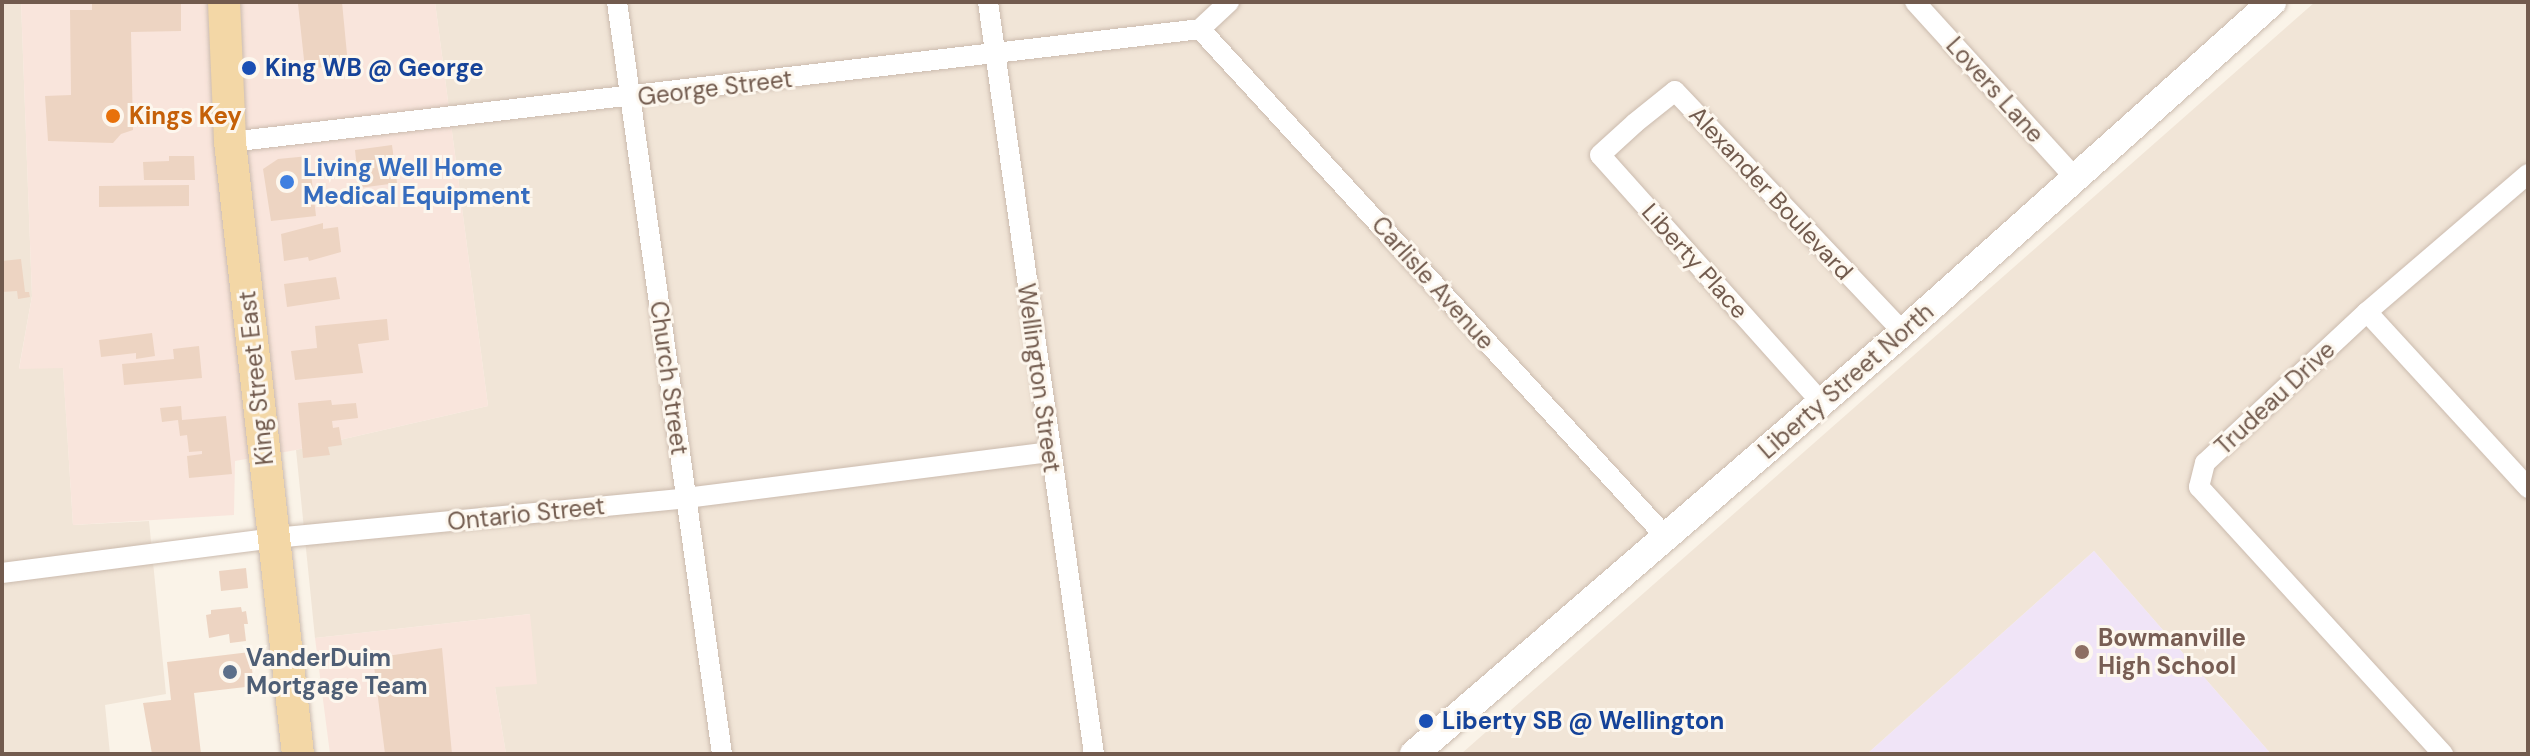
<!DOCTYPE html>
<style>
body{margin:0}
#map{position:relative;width:2530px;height:756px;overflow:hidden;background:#faf3e8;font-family:"DM Sans",sans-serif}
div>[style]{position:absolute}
.residential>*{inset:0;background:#f1e5d7}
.commercial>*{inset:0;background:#f9e5dc}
.education>*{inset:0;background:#f0e4f7}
.building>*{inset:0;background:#edd4c2}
.roads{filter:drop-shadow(0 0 2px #cbbbae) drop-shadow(0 0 2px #cbbbae)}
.street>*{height:20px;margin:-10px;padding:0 10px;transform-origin:10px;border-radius:10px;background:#fff}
.secondary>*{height:28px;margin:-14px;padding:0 14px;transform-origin:14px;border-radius:14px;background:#fff}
.primary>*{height:32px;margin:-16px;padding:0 16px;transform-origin:16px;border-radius:16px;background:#f3d7a6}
.dots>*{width:22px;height:22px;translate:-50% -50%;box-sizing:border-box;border:4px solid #fdf7ee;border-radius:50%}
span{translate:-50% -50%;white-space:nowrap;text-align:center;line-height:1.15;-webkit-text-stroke:6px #fdf7ee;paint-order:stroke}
.transit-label{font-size:24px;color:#164399;font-weight:700}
.left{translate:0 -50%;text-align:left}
.street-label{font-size:24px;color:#725b4e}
.food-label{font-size:24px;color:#c56008;font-weight:700}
.shop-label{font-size:24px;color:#366cbe;font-weight:700}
.education-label{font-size:24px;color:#785e54;font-weight:700}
.service-label{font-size:24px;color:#4e5e75;font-weight:700}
.frame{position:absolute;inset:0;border:4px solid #725b4e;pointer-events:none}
</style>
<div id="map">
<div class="residential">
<i style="clip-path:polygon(2px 2px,21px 2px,32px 296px,19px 368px,63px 367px,73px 525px,149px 521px,166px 694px,105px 705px,110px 754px,2px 754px)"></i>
<i style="clip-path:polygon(435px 2px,2276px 2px,1396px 754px,506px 754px,495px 687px,530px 614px,315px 638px,296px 450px,488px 406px)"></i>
<i style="clip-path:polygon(2315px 2px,2528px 2px,2528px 754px,2271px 754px,2094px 551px,1867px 754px,1461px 754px)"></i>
</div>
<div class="commercial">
<i style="clip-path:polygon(21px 2px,435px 2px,488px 406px,296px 450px,235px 461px,234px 515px,73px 525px,63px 368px,19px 369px,32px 296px)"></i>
<i style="clip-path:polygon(530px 614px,537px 684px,495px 687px,506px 754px,330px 754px,315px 638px)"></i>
</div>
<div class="education">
<i style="clip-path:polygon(2094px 551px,2271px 754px,1867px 754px)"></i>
</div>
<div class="building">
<i style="clip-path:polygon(92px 2px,181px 2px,181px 31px,131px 32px,133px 130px,121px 134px,113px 143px,48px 141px,45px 96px,71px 95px,70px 10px,92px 10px)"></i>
<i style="clip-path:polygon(327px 2px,342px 2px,348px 65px,305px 69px,298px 4px)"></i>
<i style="clip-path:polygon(392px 145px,397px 183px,359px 188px,355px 150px)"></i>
<i style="clip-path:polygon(169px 156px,194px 156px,195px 180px,144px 180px,143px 162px,169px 161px)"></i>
<i style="clip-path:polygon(309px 156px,316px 216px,271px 221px,263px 169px,278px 159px)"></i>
<i style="clip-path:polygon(189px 185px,189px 206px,99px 207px,99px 186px)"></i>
<i style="clip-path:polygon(323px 223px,323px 229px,338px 227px,341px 252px,309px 261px,308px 257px,284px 261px,281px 234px)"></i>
<i style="clip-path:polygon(21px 259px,25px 292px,29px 292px,30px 297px,18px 299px,17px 291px,2px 292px,2px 261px)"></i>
<i style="clip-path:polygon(336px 277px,340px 299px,287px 307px,284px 284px)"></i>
<i style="clip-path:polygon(387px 319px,389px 340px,358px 344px,363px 373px,295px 380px,291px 351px,317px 348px,315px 326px)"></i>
<i style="clip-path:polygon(152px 333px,155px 356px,136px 359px,136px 353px,101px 357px,99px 340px)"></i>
<i style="clip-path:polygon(199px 346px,202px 378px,124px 385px,122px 364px,174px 359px,173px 349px)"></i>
<i style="clip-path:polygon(331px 400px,332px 405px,356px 403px,358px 418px,332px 421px,333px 428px,339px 427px,342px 445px,328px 447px,330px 455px,303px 458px,298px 403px)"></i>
<i style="clip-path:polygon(181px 406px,182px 420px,226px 416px,232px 474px,189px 478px,187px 456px,202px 454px,202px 451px,189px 452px,187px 435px,180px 436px,178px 420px,162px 422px,160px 408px)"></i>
<i style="clip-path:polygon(246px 568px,248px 588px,221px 591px,219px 571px)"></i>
<i style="clip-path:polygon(241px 607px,242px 612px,246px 611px,248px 624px,244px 624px,246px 641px,230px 643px,229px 634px,209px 638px,206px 615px,211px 614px,211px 610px)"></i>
<i style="clip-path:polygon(442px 648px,452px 754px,385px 754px,373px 658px)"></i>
<i style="clip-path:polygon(250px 652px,254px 686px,194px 693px,201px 754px,152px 754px,143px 703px,171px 700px,167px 662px)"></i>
</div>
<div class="roads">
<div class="street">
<i style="left:617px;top:2px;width:759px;rotate:82.05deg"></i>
<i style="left:988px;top:2px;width:759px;rotate:81.98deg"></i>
<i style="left:1915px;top:2px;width:239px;rotate:47.7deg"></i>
<i style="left:1200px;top:29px;width:689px;rotate:47.47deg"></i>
<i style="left:1200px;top:29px;width:40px;rotate:-43deg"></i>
<i style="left:230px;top:142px;width:977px;rotate:-6.64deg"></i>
<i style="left:2367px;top:312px;width:239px;rotate:47.5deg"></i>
<i style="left:1821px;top:402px;width:331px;rotate:-131.8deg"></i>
<i style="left:1600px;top:155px;width:47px;rotate:-42.4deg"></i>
<i style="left:1635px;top:123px;width:51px;rotate:-38.7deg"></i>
<i style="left:1675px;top:91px;width:332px;rotate:46.6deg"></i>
<i style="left:2px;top:573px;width:274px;rotate:-7.3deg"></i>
<i style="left:274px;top:538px;width:414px;rotate:-5.5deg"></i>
<i style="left:686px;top:498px;width:366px;rotate:-7.2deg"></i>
<i style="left:2443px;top:754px;width:362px;rotate:-132.4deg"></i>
<i style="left:2199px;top:487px;width:25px;rotate:-76deg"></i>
<i style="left:2205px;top:463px;width:221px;rotate:-43deg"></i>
<i style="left:2367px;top:312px;width:212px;rotate:-40.6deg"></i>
</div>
<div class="secondary">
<i style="left:1414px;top:754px;width:646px;rotate:-40.79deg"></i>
<i style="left:1903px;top:332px;width:495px;rotate:-41.8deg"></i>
</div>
<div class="primary">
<i style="left:224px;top:2px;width:140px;rotate:87.5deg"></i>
<i style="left:230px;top:142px;width:616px;rotate:83.66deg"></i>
</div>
</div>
<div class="dots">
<i style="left:249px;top:68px;background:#1a4fb4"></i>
<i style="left:113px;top:116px;background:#e8710a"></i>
<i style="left:287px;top:182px;background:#3f7fe0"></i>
<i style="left:2082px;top:652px;background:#8d6e63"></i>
<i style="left:230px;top:672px;background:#5c6f8a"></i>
<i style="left:1426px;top:721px;background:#1a4fb4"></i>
</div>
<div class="transit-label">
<span class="left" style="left:265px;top:68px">King WB @ George</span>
<span class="left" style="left:1442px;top:721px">Liberty SB @ Wellington</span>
</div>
<div class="street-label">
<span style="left:715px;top:88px;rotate:-7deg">George Street</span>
<span style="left:1995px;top:90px;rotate:48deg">Lovers Lane</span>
<span style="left:1771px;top:193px;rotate:47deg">Alexander Boulevard</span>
<span style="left:1695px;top:261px;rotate:48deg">Liberty Place</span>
<span style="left:1433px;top:283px;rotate:48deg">Carlisle Avenue</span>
<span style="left:256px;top:378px;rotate:-96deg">King Street East</span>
<span style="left:669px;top:378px;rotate:82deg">Church Street</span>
<span style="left:1039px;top:378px;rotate:82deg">Wellington Street</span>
<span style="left:1846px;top:381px;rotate:-41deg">Liberty Street North</span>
<span style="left:2275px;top:398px;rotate:-43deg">Trudeau Drive</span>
<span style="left:526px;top:514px;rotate:-6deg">Ontario Street</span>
</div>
<div class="food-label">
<span class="left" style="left:129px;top:116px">Kings Key</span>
</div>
<div class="shop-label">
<span class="left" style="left:303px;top:182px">Living Well Home<br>Medical Equipment</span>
</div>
<div class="education-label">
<span class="left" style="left:2098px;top:652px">Bowmanville<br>High School</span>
</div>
<div class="service-label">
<span class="left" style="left:246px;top:672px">VanderDuim<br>Mortgage Team</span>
</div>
<div class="frame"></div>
</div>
